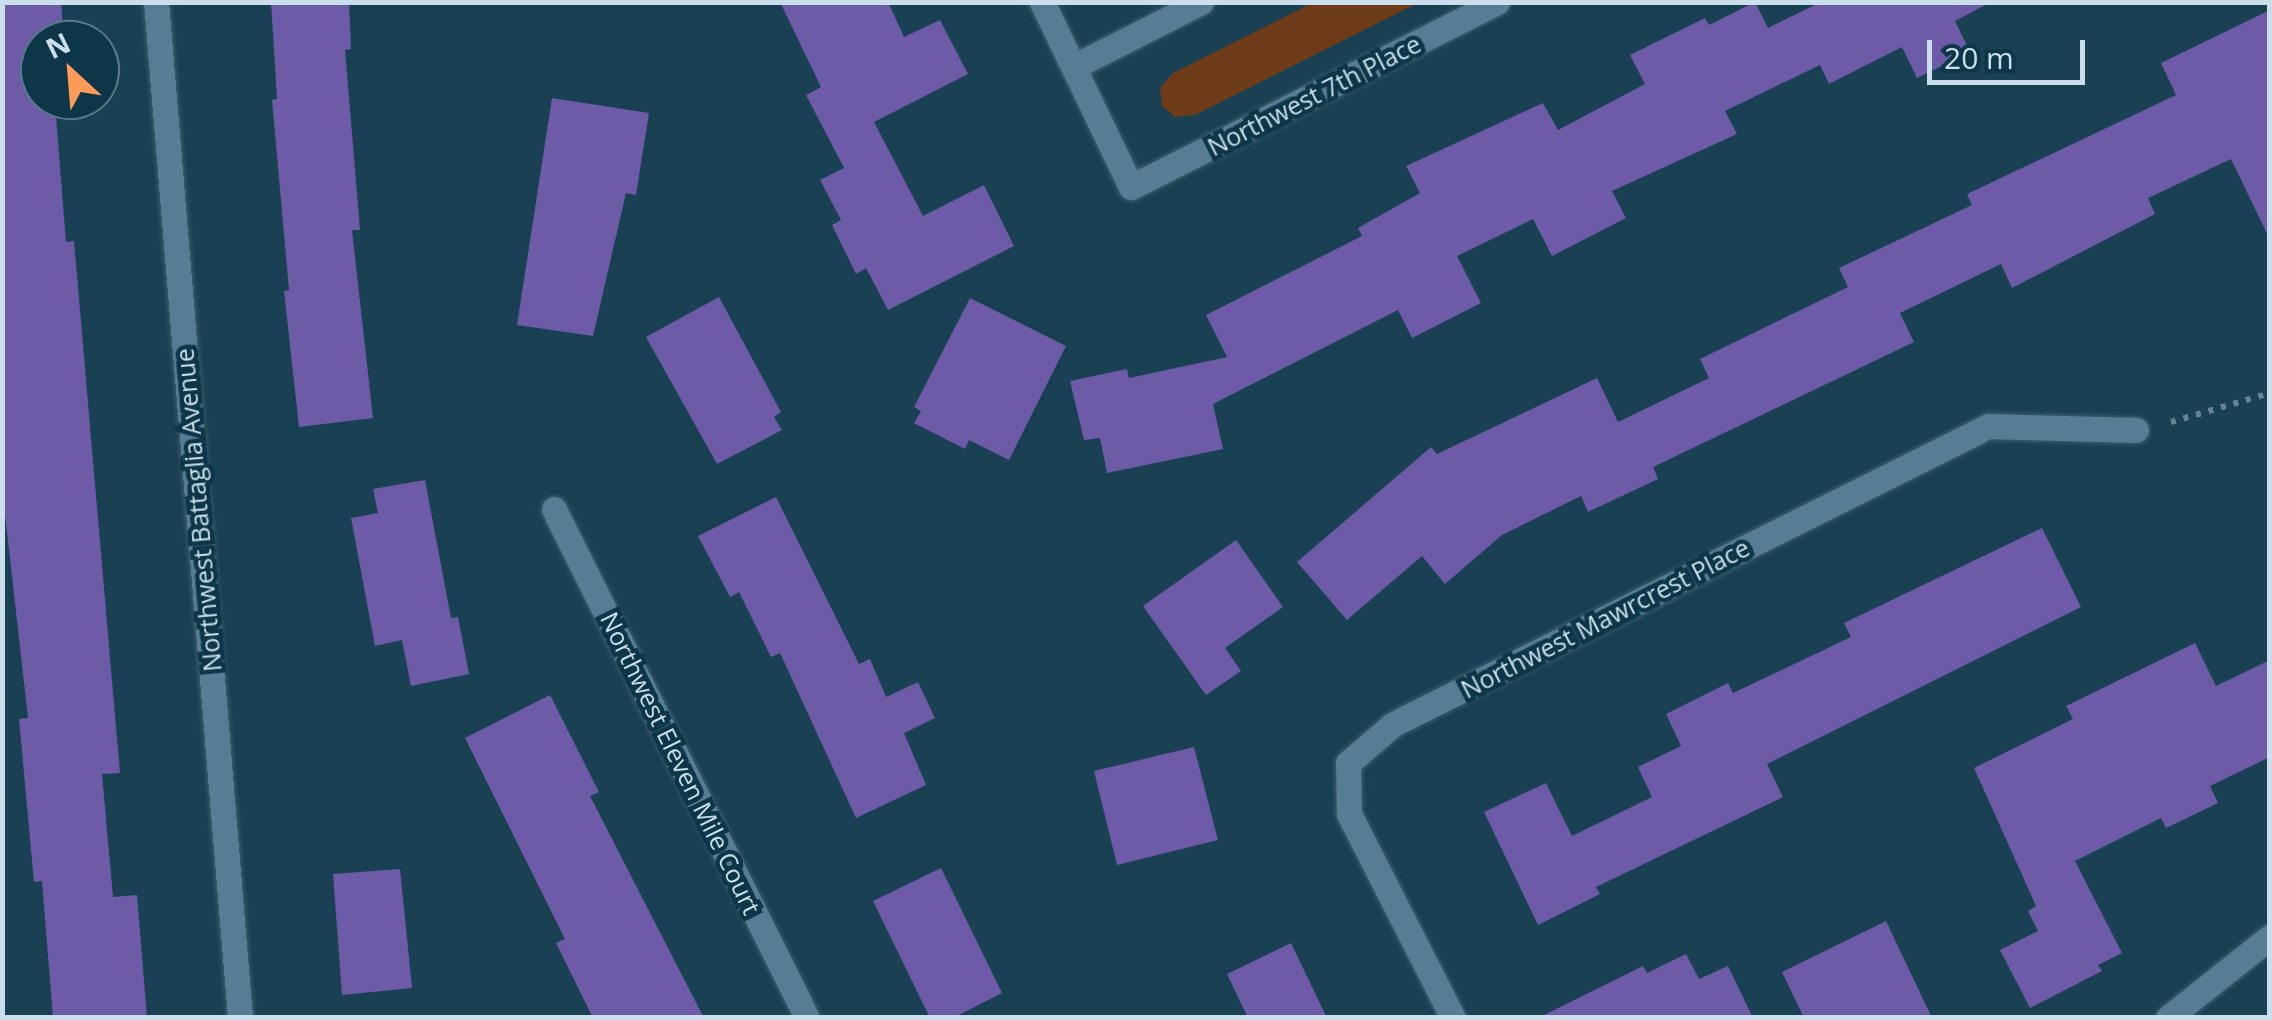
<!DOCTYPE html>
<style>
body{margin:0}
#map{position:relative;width:2272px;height:1020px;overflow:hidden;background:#194053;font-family:"Open Sans",sans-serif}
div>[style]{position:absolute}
.green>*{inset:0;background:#6e3b18}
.building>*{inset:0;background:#6d5ba7}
.path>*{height:6px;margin-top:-3px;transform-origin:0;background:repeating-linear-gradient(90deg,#648494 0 5px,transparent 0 13px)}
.roads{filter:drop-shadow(0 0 2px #3d5e6e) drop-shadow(0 0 2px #3d5e6e)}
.street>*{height:25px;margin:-12.5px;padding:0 12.5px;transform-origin:12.5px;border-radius:12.5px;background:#567d93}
span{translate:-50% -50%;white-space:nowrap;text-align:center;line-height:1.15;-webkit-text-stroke:9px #0d3648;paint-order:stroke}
.street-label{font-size:25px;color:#cadfeb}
.frame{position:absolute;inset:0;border:5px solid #cadfeb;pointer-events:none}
.north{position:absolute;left:20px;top:20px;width:100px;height:100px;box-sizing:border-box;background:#0d3648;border:2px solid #597a89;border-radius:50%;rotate:334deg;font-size:28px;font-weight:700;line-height:40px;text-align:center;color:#cadfeb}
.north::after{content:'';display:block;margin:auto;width:35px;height:45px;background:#ff9b59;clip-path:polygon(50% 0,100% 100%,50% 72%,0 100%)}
.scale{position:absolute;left:1927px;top:40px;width:158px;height:45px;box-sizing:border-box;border:5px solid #cadfeb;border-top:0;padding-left:12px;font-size:30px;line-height:35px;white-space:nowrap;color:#cadfeb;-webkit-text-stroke:8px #0d3648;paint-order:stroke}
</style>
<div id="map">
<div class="green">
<i style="clip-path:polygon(1312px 3px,1418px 3px,1195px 115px,1175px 117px,1162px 106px,1160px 88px,1173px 73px)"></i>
</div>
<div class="building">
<i style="clip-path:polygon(2px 2px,61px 2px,64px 40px,40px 40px,40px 100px,69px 100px,55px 104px,66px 242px,74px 241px,120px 773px,102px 774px,113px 897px,137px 895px,147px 1018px,53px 1018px,42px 881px,34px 882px,19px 719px,28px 718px,2px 488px)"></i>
<i style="clip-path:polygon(271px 2px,349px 2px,351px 49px,345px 50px,360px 230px,352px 230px,373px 418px,299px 427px,284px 291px,289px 290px,272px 100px,277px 99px)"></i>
<i style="clip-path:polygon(780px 2px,888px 2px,904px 37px,940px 20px,968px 74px,874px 122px,923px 216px,984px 185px,1014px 246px,888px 310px,866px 268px,856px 274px,832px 225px,841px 220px,820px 180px,844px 168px,806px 95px,821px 87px)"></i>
<i style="clip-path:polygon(1755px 2px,1768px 28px,1821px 2px,1991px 2px,1955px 21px,1970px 52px,1917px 78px,1902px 47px,1829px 84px,1820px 65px,1725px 111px,1737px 134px,1612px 191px,1626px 218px,1552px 256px,1533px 219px,1457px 256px,1481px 303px,1412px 338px,1398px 310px,1213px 404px,1223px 449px,1107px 473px,1100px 438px,1084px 440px,1070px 381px,1127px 369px,1129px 378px,1227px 357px,1206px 315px,1362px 236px,1358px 228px,1420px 193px,1406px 166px,1543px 103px,1558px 130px,1645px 84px,1630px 55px,1705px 18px,1709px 25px)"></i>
<i style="clip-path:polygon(2270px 10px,2270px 240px,2231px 159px,2148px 198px,2155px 214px,2012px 288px,2001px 264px,1900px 313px,1914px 342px,1653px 467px,1658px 479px,1588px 512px,1581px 496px,1502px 535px,1445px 584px,1422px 556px,1347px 620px,1297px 562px,1431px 447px,1437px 454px,1597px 378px,1618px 422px,1709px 378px,1700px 359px,1848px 287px,1839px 268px,1972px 205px,1967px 194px,2176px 95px,2161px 63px)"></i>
<i style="clip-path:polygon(552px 98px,649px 113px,636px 195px,626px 193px,593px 336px,517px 325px)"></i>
<i style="clip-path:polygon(719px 297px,781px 412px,774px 417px,782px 430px,717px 464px,646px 337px)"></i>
<i style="clip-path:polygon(970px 298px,1066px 346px,1009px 460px,969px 440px,965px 449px,914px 423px,921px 411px,914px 407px)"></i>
<i style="clip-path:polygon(425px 480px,451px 618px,458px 617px,469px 674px,411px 686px,402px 640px,375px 646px,351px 518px,378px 513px,373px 489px)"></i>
<i style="clip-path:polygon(776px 497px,859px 664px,870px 659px,886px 697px,918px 682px,935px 718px,904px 733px,926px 785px,856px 818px,780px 653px,771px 657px,739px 592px,730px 597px,698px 536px)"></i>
<i style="clip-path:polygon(2042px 528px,2081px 607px,1767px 764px,1783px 797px,1596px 887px,1600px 894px,1538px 925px,1484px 812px,1546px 783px,1572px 836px,1652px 797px,1638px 767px,1681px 746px,1666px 714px,1728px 683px,1733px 693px,1851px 637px,1844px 623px)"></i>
<i style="clip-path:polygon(1236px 540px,1283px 607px,1225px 648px,1241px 671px,1206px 695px,1143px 606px)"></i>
<i style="clip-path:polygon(2195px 643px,2216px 686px,2270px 660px,2270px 757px,2210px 786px,2218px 803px,2166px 828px,2161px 818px,2075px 861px,2122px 953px,2098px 965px,2102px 971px,2030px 1008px,2000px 950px,2038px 931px,2028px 911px,2036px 906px,1974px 768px,2073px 719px,2066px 706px)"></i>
<i style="clip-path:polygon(550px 695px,599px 792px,590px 796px,704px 1018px,593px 1018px,556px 943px,565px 939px,465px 738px)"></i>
<i style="clip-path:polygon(1194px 747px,1218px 840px,1117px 865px,1094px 771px)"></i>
<i style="clip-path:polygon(941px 868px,1002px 993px,953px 1018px,930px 1018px,873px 901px)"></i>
<i style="clip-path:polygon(400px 869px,412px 988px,342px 995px,333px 874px)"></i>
<i style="clip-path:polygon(1886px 921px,1932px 1018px,1804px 1018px,1782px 972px)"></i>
<i style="clip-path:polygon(1291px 943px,1327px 1018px,1248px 1018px,1227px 974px)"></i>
<i style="clip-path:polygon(1686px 954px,1699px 979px,1728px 966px,1753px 1018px,1538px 1018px,1643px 966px,1647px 973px)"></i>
</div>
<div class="path">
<i style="left:2171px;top:422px;width:103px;rotate:-16.3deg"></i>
</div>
<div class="roads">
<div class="street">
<i style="left:156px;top:2px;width:1019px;rotate:85.27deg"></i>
<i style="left:1042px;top:2px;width:205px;rotate:64.3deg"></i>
<i style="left:1131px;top:187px;width:410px;rotate:-26.8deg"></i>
<i style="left:1075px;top:66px;width:141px;rotate:-26.9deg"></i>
<i style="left:554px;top:509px;width:568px;rotate:63.57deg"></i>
<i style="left:1453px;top:1018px;width:229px;rotate:-117deg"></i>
<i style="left:1349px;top:814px;width:51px;rotate:-91.1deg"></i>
<i style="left:1348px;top:763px;width:58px;rotate:-40.8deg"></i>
<i style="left:1392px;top:725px;width:667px;rotate:-26.64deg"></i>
<i style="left:1988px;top:426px;width:148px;rotate:1.5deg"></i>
<i style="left:2168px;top:1018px;width:130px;rotate:-38.5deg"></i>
</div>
</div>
<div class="street-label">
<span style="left:1314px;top:95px;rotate:-27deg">Northwest 7th Place</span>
<span style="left:198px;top:510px;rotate:-95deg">Northwest Battaglia Avenue</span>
<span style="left:1605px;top:618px;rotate:-27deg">Northwest Mawrcrest Place</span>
<span style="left:681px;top:763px;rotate:64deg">Northwest Eleven Mile Court</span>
</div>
<div class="frame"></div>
<div class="north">N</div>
<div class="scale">20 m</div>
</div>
